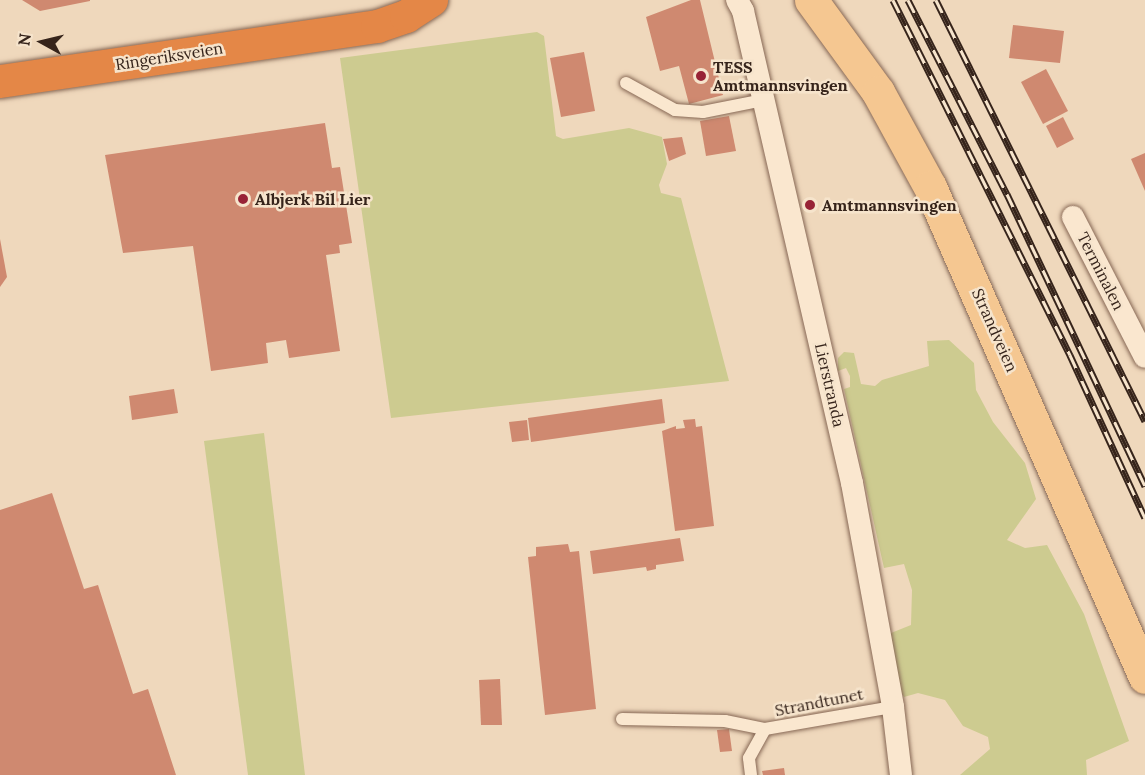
<!DOCTYPE html>
<style>
body{margin:0}
#map{position:relative;width:1145px;height:775px;overflow:hidden;background:#efd8bc;font-family:Lora,serif}
div>[style]{position:absolute}
.green>*{inset:0;background:#cdcb90}
.building>*{inset:0;background:#cf8970}
.roads{filter:drop-shadow(0 0 2px #876855) drop-shadow(0 0 2px #876855)}
.lane>*{height:12px;margin:-6px;padding:0 6px;transform-origin:6px;border-radius:6px;background:#fae7cf}
.street>*{height:22px;margin:-11px;padding:0 11px;transform-origin:11px;border-radius:11px;background:#fae7cf}
.primary>*{height:33px;margin:-16.5px;padding:0 16.5px;transform-origin:16.5px;border-radius:16.5px;background:#f5c791}
.highway>*{height:33px;margin:-16.5px;padding:0 16.5px;transform-origin:16.5px;border-radius:16.5px;background:#e48747}
.rail>*{height:7px;margin-top:-3.5px;transform-origin:0;background:repeating-linear-gradient(90deg,#f6e4cc 0 14px,#36241b 0 28px);box-sizing:border-box;border-block:2px solid #36241b}
.dots>*{width:16px;height:16px;translate:-50% -50%;box-sizing:border-box;border:3px solid #f6e4cc;border-radius:50%}
span{translate:-50% -50%;white-space:nowrap;text-align:center;line-height:1.15;-webkit-text-stroke:5px #f6e4cc;paint-order:stroke}
.street-label{font-size:16px;color:#36241b}
.poi-label{font-size:16px;color:#36241b;font-weight:700}
.left{translate:0 -50%;text-align:left}
.north{position:absolute;left:12px;top:12px;width:60px;height:60px;-webkit-text-stroke:4px #f6e4cc;paint-order:stroke;rotate:278deg;font-size:16px;font-weight:700;line-height:24px;text-align:center;color:#36241b}
.north::after{content:'';display:block;margin:auto;width:21px;height:27px;background:#36241b;clip-path:polygon(50% 0,100% 100%,50% 72%,0 100%)}
</style>
<div id="map">
<div class="green">
<i style="clip-path:polygon(537px 32px,544px 36px,556px 136px,563px 139px,629px 128px,662px 137px,667px 164px,659px 185px,661px 193px,681px 198px,729px 381px,391px 418px,340px 58px)"></i>
<i style="clip-path:polygon(949px 340px,974px 363px,976px 390px,993px 422px,1025px 463px,1036px 499px,1007px 540px,1025px 548px,1047px 545px,1084px 614px,1129px 741px,1086px 760px,1087px 775px,960px 775px,990px 749px,988px 737px,963px 726px,945px 700px,918px 693px,904px 697px,892px 677px,891px 633px,911px 625px,912px 590px,904px 564px,884px 568px,844px 389px,850px 387px,850px 376px,846px 368px,838px 371px,838px 358px,844px 352px,854px 353px,861px 384px,875px 386px,882px 380px,929px 366px,927px 341px)"></i>
<i style="clip-path:polygon(264px 433px,305px 775px,248px 775px,204px 441px)"></i>
</div>
<div class="building">
<i style="clip-path:polygon(22px 0,90px 0,90px 1px,40px 11px)"></i>
<i style="clip-path:polygon(691px 0,700px 0,723px 95px,689px 104px,679px 66px,660px 71px,646px 17px)"></i>
<i style="clip-path:polygon(1013px 25px,1064px 31px,1060px 63px,1009px 58px)"></i>
<i style="clip-path:polygon(584px 52px,595px 111px,561px 117px,550px 58px)"></i>
<i style="clip-path:polygon(1046px 69px,1068px 111px,1043px 124px,1021px 82px)"></i>
<i style="clip-path:polygon(729px 116px,736px 151px,706px 156px,700px 121px)"></i>
<i style="clip-path:polygon(1063px 117px,1074px 139px,1057px 148px,1046px 126px)"></i>
<i style="clip-path:polygon(325px 123px,332px 168px,340px 167px,352px 243px,339px 245px,340px 253px,326px 255px,340px 351px,289px 358px,286px 340px,266px 343px,268px 363px,211px 371px,193px 246px,123px 253px,105px 155px)"></i>
<i style="clip-path:polygon(682px 137px,686px 154px,669px 161px,663px 139px)"></i>
<i style="clip-path:polygon(1145px 153px,1145px 191px,1131px 159px)"></i>
<i style="clip-path:polygon(0 239px,7px 277px,0 287px)"></i>
<i style="clip-path:polygon(174px 389px,178px 413px,132px 420px,129px 396px)"></i>
<i style="clip-path:polygon(662px 399px,665px 423px,531px 442px,528px 418px)"></i>
<i style="clip-path:polygon(695px 419px,696px 427px,702px 426px,714px 526px,675px 531px,662px 431px,676px 426px,676px 429px,685px 428px,683px 420px)"></i>
<i style="clip-path:polygon(527px 420px,529px 440px,512px 442px,509px 422px)"></i>
<i style="clip-path:polygon(52px 493px,84px 589px,98px 585px,133px 694px,148px 689px,176px 775px,0 775px,0 510px)"></i>
<i style="clip-path:polygon(680px 538px,684px 561px,656px 565px,656px 569px,647px 571px,646px 567px,593px 574px,590px 551px)"></i>
<i style="clip-path:polygon(568px 544px,570px 552px,579px 551px,596px 709px,545px 715px,528px 557px,536px 556px,536px 547px)"></i>
<i style="clip-path:polygon(500px 679px,502px 725px,481px 725px,479px 680px)"></i>
<i style="clip-path:polygon(729px 729px,732px 751px,720px 752px,717px 730px)"></i>
<i style="clip-path:polygon(784px 768px,785px 775px,763px 775px,762px 771px)"></i>
</div>
<div class="roads">
<div class="lane">
<i style="left:626px;top:83px;width:56px;rotate:28.9deg"></i>
<i style="left:675px;top:110px;width:28px;rotate:4deg"></i>
<i style="left:703px;top:112px;width:61px;rotate:-11.3deg"></i>
<i style="left:622px;top:719px;width:103px;rotate:1.1deg"></i>
<i style="left:725px;top:721px;width:41px;rotate:11.3deg"></i>
<i style="left:751px;top:775px;width:17px;rotate:-97deg"></i>
<i style="left:749px;top:758px;width:33px;rotate:-61deg"></i>
<i style="left:765px;top:729px;width:130px;rotate:-9.8deg"></i>
</div>
<div class="street">
<i style="left:737px;top:0;width:13px;rotate:61deg"></i>
<i style="left:743px;top:11px;width:484px;rotate:77deg"></i>
<i style="left:852px;top:483px;width:228px;rotate:79.6deg"></i>
<i style="left:893px;top:707px;width:68px;rotate:83.3deg"></i>
<i style="left:1073px;top:217px;width:157px;rotate:62.8deg"></i>
</div>
<div class="primary">
<i style="left:811px;top:0;width:114px;rotate:53.9deg"></i>
<i style="left:878px;top:92px;width:108px;rotate:61.3deg"></i>
<i style="left:930px;top:187px;width:535px;rotate:66.31deg"></i>
</div>
<div class="highway">
<i style="left:0;top:81px;width:381px;rotate:-8.3deg"></i>
<i style="left:377px;top:26px;width:31px;rotate:-19deg"></i>
<i style="left:406px;top:16px;width:30px;rotate:-33deg"></i>
</div>
</div>
<div class="rail">
<i style="left:893px;top:0;width:397px;rotate:63.5deg"></i>
<i style="left:1070px;top:355px;width:179px;rotate:65.3deg"></i>
<i style="left:908px;top:0;width:218px;rotate:63deg"></i>
<i style="left:1007px;top:194px;width:323px;rotate:64.7deg"></i>
<i style="left:936px;top:0;width:470px;rotate:63.6deg"></i>
</div>
<div class="dots">
<i style="left:701px;top:76px;background:#982336"></i>
<i style="left:243px;top:199px;background:#982336"></i>
<i style="left:810px;top:205px;background:#982336"></i>
</div>
<div class="street-label">
<span style="left:169px;top:56px;rotate:-9deg">Ringeriksveien</span>
<span style="left:1101px;top:271px;rotate:63deg">Terminalen</span>
<span style="left:995px;top:330px;rotate:66deg">Strandveien</span>
<span style="left:830px;top:385px;rotate:77deg">Lierstranda</span>
<span style="left:819px;top:702px;rotate:-11deg">Strandtunet</span>
</div>
<div class="poi-label">
<span class="left" style="left:713px;top:76px">TESS<br>Amtmannsvingen</span>
<span class="left" style="left:255px;top:199px">Albjerk Bil Lier</span>
<span class="left" style="left:822px;top:205px">Amtmannsvingen</span>
</div>
<div class="north">N</div>
</div>
